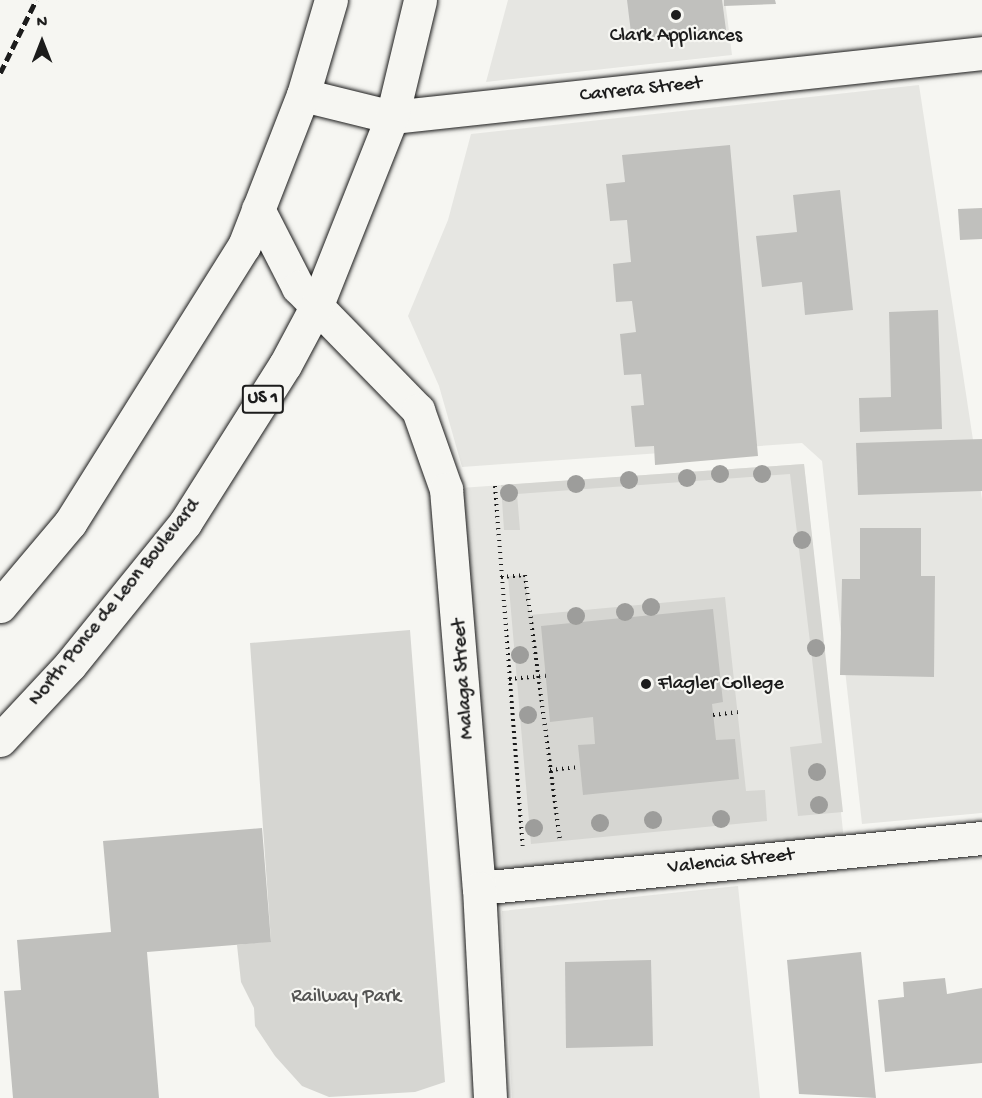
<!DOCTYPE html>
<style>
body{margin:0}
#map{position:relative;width:982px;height:1098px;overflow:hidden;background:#f6f6f2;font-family:"Gochi Hand",sans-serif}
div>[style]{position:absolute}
.built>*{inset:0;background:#e6e6e2}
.green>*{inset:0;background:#d6d6d2}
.building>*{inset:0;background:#c0c0bd}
.path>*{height:4px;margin-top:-2px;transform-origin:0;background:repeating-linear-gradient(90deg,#1c1c1c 0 1.5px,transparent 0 6px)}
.roads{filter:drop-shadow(0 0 2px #1c1c1c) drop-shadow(0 0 2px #1c1c1c)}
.street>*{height:33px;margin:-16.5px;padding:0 16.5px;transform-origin:16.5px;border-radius:16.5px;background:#f6f6f2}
.secondary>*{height:33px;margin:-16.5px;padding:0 16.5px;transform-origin:16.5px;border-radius:16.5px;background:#f6f6f2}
.highway>*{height:33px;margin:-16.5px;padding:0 16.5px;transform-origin:16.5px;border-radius:16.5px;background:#f6f6f2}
.rail>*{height:4.5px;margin-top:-2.25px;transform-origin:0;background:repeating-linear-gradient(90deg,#1c1c1c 0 9px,transparent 0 13.5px)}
.trees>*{width:18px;height:18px;margin:-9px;border-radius:50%;background:#9d9d9b}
.dots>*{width:16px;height:16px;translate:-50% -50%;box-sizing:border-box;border:3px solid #f6f6f2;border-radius:50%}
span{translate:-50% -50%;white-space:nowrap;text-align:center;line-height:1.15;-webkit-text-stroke:4.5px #f6f6f2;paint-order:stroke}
.shield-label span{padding:2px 4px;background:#f6f6f2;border:2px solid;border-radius:4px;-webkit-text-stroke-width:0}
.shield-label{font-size:18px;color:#1c1c1c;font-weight:700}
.poi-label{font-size:20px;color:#1c1c1c}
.left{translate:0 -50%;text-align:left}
.street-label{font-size:20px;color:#1c1c1c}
.park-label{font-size:20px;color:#545453}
.north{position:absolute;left:12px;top:12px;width:60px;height:60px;-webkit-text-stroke:4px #f6f6f2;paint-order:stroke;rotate:0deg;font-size:16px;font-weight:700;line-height:24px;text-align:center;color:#1c1c1c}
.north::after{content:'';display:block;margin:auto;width:21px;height:27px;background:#1c1c1c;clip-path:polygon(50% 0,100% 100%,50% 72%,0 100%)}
</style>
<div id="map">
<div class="built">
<i style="clip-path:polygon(508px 0,725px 0,732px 55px,486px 82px)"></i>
<i style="clip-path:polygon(919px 85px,982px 499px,982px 813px,862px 824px,822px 461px,802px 443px,462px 467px,439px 386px,408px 316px,448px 220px,471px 134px)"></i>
<i style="clip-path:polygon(804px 464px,845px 850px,479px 888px,446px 489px)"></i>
<i style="clip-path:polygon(738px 886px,760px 1098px,512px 1098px,502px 911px)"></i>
</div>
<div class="green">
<i style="clip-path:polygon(804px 464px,843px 812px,798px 816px,790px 747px,822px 743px,790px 474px,517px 494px,520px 530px,504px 530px,501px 485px)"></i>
<i style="clip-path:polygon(525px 575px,530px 615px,725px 597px,746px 791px,765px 790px,767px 821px,531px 844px,508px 576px)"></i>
<i style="clip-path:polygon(410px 630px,445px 1082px,415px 1092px,329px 1097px,302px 1086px,275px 1056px,255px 1026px,254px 1008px,241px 982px,237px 945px,271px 941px,250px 643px)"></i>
</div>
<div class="building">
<i style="clip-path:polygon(627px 0,722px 0,726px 30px,632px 41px)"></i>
<i style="clip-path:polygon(724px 0,775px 0,776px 4px,724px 6px)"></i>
<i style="clip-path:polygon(730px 145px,758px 456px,655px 465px,654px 446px,635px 447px,631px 406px,644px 405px,641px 374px,624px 375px,620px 334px,636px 332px,632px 301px,616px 302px,613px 264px,631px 262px,627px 220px,610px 221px,606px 184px,625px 182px,622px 155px)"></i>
<i style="clip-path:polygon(840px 190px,853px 310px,805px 315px,802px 282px,762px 287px,756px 236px,797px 232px,793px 195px)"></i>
<i style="clip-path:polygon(982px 208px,982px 239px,960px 240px,958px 209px)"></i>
<i style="clip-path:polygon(938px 310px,942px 429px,860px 432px,859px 398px,891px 397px,889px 312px)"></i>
<i style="clip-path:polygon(982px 439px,982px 491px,858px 495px,856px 443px)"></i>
<i style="clip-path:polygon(860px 528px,921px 528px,921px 576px,935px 576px,934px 677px,840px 675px,842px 579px,860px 579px)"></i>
<i style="clip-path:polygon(713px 609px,723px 702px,712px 704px,716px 740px,735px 739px,739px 779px,583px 795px,578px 745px,595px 744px,593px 717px,550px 722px,541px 626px)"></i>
<i style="clip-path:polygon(262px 828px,271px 942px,147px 952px,159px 1098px,13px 1098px,4px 991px,21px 990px,17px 940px,111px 932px,103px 841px)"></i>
<i style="clip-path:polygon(861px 952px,876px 1098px,799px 1094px,787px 960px)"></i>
<i style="clip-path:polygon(651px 960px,653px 1046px,566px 1048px,565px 962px)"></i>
<i style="clip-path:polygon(945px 978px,947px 994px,982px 988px,982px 1063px,885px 1072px,878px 1000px,904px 997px,903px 982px)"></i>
</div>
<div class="path">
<i style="left:495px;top:486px;width:361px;rotate:85.6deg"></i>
<i style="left:501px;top:577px;width:24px;rotate:-5deg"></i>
<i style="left:525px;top:575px;width:267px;rotate:82.5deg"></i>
<i style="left:509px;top:679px;width:37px;rotate:-5deg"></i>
<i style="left:713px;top:715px;width:25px;rotate:-7deg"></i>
<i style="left:550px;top:770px;width:30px;rotate:-6deg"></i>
</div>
<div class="roads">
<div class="street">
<i style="left:303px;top:95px;width:92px;rotate:13.9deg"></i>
<i style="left:392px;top:117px;width:593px;rotate:-6.19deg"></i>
<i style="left:479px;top:888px;width:505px;rotate:-5.68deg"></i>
</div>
<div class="secondary">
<i style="left:258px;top:209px;width:88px;rotate:62.9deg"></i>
<i style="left:298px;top:287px;width:172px;rotate:45.7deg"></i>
<i style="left:418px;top:410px;width:84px;rotate:70.5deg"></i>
<i style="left:446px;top:489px;width:400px;rotate:85.3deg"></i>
<i style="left:479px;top:888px;width:210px;rotate:87deg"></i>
</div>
<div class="highway">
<i style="left:0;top:606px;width:109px;rotate:-49.9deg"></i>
<i style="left:70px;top:523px;width:327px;rotate:-57.9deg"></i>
<i style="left:244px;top:246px;width:162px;rotate:-68.7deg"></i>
<i style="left:303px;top:95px;width:99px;rotate:-73.6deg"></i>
<i style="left:0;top:740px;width:103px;rotate:-47deg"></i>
<i style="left:70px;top:665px;width:183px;rotate:-51deg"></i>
<i style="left:185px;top:523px;width:187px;rotate:-57.7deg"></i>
<i style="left:285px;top:365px;width:68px;rotate:-61.9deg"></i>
<i style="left:317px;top:305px;width:202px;rotate:-68.3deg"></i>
<i style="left:392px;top:117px;width:120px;rotate:-76.5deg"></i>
</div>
</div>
<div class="rail">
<i style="left:0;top:73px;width:81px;rotate:-63.7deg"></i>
</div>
<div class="trees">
<i style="left:720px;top:474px"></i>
<i style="left:762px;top:474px"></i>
<i style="left:687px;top:478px"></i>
<i style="left:629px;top:480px"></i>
<i style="left:576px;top:484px"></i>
<i style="left:509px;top:493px"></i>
<i style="left:802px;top:540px"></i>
<i style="left:651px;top:607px"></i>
<i style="left:625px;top:612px"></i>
<i style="left:576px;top:616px"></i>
<i style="left:816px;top:648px"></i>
<i style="left:520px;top:655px"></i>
<i style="left:528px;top:715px"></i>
<i style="left:817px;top:772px"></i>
<i style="left:819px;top:805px"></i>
<i style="left:721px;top:819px"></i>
<i style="left:653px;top:820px"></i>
<i style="left:600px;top:823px"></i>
<i style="left:534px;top:828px"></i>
</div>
<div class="dots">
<i style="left:676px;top:15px;background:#1c1c1c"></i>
<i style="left:646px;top:684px;background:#1c1c1c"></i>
</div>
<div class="shield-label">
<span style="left:263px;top:399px">US 1</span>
</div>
<div class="poi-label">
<span style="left:676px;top:36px">Clark Appliances</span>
<span class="left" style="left:658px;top:684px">Flagler College</span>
</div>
<div class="street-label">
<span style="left:641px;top:90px;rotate:-6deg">Carrera Street</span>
<span style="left:115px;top:603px;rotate:-51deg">North Ponce de Leon Boulevard</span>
<span style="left:464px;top:679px;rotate:-94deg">Malaga Street</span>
<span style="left:731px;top:862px;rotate:-6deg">Valencia Street</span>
</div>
<div class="park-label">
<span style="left:346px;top:997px">Railway Park</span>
</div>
<div class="north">N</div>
</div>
